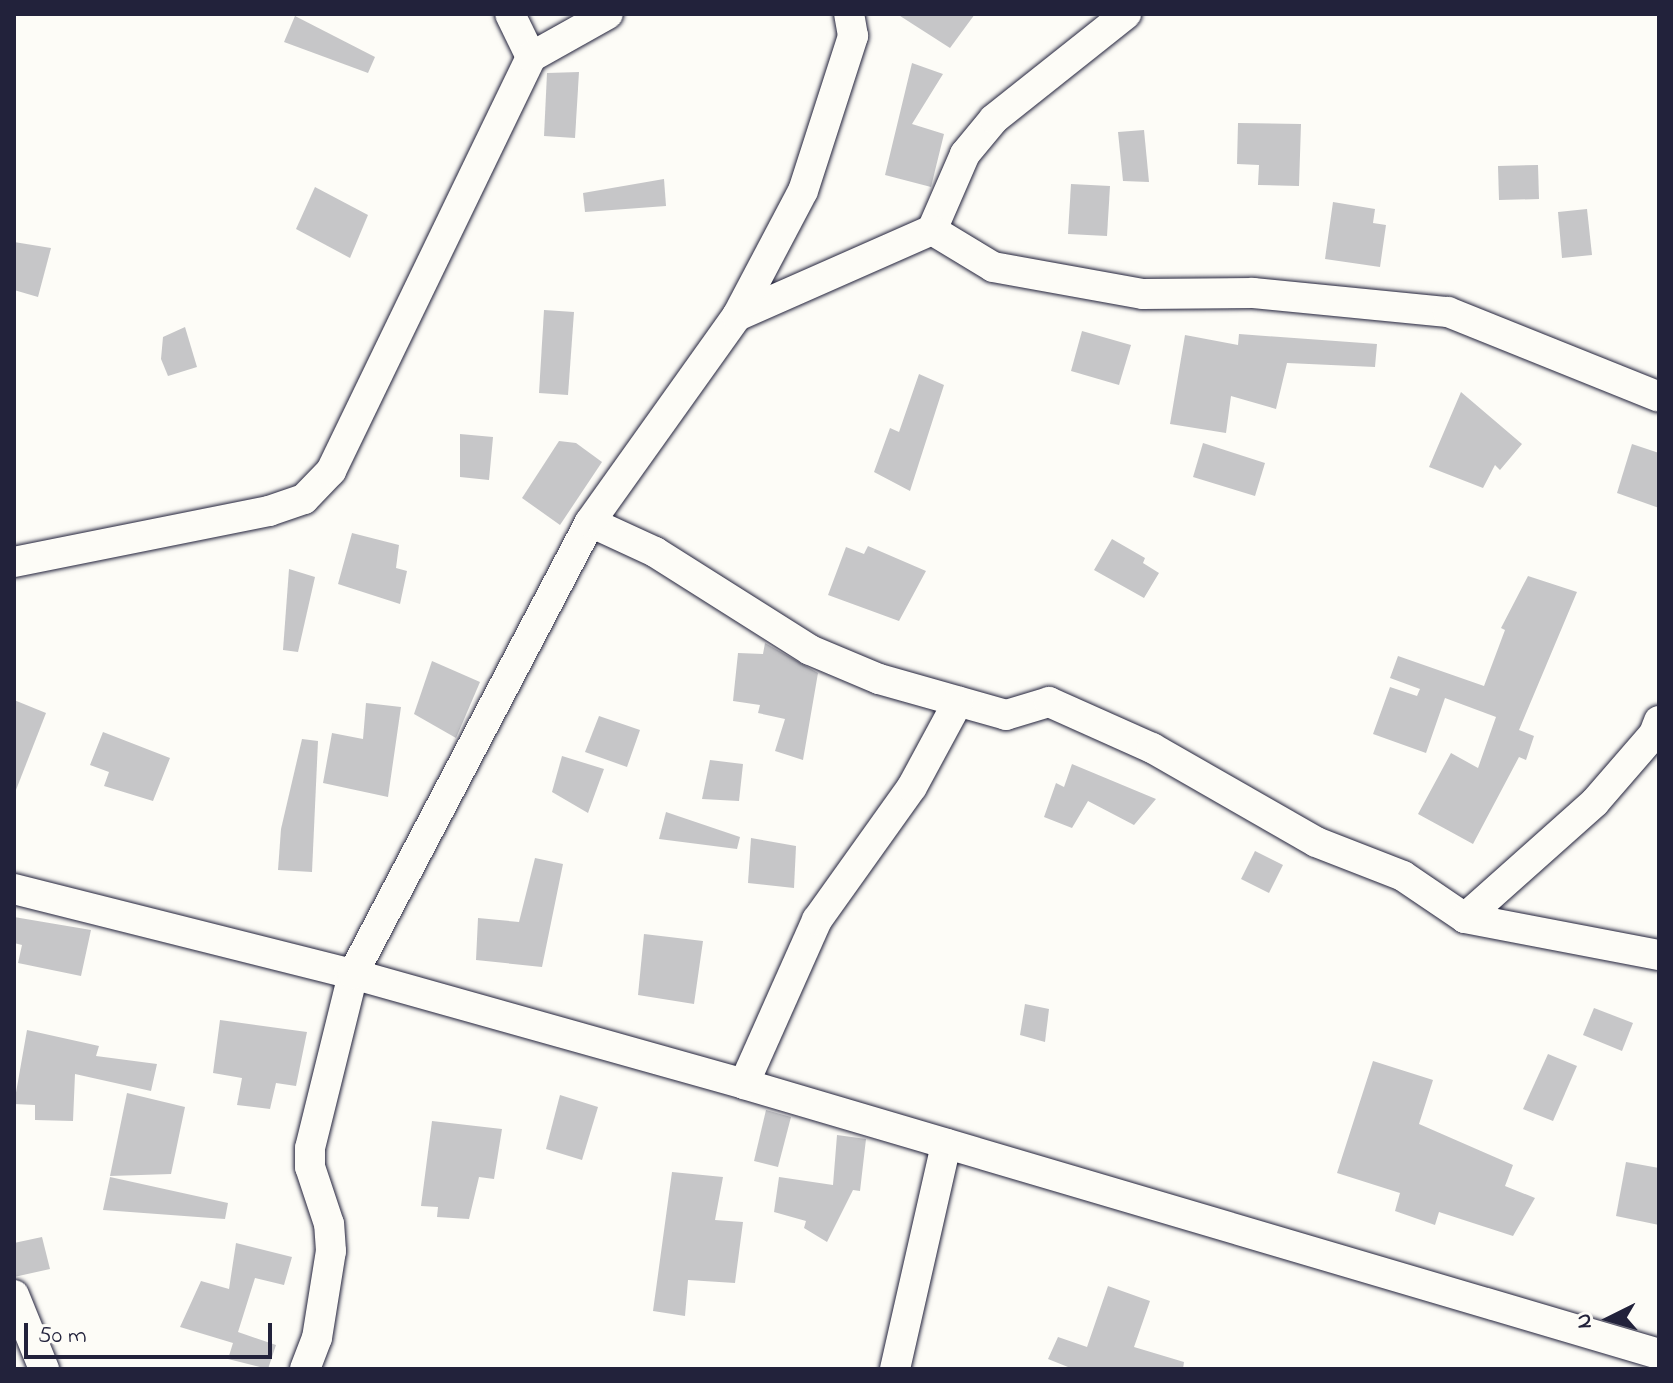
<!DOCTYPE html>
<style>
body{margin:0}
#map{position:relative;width:1673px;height:1383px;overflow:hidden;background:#fdfcf7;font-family:"Indie Flower",sans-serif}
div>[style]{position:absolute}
.building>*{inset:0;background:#c6c6c8}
.roads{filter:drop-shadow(0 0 2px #22223b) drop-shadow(0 0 2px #22223b)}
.street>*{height:30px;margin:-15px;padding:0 15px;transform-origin:15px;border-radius:15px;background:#fdfcf7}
span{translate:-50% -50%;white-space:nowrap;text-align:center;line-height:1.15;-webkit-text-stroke:6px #fdfcf7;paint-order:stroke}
.frame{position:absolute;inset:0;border:16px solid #22223b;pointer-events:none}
.north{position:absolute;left:1569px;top:1279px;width:80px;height:80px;-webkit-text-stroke:6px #fdfcf7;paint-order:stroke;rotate:265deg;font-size:22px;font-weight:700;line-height:32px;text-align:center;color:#22223b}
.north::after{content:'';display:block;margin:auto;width:28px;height:36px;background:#22223b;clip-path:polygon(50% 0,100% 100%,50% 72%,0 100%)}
.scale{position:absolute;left:24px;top:1323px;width:248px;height:36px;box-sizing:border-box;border:4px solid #22223b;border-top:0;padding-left:10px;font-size:24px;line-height:28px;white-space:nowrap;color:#22223b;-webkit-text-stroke:6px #fdfcf7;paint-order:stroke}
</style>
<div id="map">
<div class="building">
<i style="clip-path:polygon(897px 14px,975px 14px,950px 48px)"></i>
<i style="clip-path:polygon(295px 16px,375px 57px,368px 73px,284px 42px)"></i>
<i style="clip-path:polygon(912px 63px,943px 74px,912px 124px,944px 134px,931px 187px,885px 175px)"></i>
<i style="clip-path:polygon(579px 72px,575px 138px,544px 136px,547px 73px)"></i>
<i style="clip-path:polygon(1238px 123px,1301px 124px,1299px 186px,1258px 185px,1259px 165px,1237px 164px)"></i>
<i style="clip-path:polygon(1144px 130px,1149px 182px,1123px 181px,1118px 132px)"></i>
<i style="clip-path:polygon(1538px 165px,1539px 199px,1499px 200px,1498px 166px)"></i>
<i style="clip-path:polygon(664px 179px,666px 206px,585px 212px,583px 193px)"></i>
<i style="clip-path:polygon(1071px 184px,1110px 186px,1107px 236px,1068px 234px)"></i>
<i style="clip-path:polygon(315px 187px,368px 215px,350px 258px,296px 229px)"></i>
<i style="clip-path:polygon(1333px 202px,1375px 209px,1373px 223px,1386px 225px,1380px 267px,1325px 259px)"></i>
<i style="clip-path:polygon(1587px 209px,1592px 255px,1562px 258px,1558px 212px)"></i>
<i style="clip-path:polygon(14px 242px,51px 248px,38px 297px,14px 290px)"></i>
<i style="clip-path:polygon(544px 310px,574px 312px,568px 395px,539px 393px)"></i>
<i style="clip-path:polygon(185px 327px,197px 367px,168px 376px,161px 359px,163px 337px)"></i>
<i style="clip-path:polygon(1082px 331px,1131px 345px,1119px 385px,1071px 371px)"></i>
<i style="clip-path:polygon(1239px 334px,1377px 344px,1375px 367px,1287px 363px,1276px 409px,1231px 396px,1226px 433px,1170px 424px,1185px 335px,1238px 345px)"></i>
<i style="clip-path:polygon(919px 374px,944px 385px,910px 491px,874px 472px,890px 428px,899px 432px)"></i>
<i style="clip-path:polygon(1461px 392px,1522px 444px,1500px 470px,1495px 465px,1483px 488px,1429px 467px)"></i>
<i style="clip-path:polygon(460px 434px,493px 437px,489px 480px,460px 477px)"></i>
<i style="clip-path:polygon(559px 441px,576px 443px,602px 462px,560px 525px,522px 498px)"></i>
<i style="clip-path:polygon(1203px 443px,1265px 463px,1255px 496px,1193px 477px)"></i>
<i style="clip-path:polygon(1632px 444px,1659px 453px,1659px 508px,1617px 493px)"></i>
<i style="clip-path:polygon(352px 533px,399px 545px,396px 568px,407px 571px,400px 604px,338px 584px)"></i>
<i style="clip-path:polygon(1112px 539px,1145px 558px,1143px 563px,1159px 573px,1144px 598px,1094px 570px)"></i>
<i style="clip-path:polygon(868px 546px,926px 571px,899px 621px,828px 595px,846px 547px,864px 554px)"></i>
<i style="clip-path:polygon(289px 569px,315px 577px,298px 652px,283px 650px)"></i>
<i style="clip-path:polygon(1528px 576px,1577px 592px,1519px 730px,1534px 736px,1526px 760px,1519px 757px,1473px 844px,1418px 814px,1451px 753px,1478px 768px,1496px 717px,1445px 698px,1426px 753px,1373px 734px,1390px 687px,1417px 696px,1420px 689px,1390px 678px,1398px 656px,1484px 686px,1505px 630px,1501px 628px)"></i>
<i style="clip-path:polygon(765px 643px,818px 673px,803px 760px,775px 751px,785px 719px,758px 713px,760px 705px,733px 701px,738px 653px,763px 654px)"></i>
<i style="clip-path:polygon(432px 661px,480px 682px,456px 738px,414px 714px)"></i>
<i style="clip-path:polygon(14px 700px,46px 713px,16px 790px,14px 789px)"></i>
<i style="clip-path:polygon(366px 703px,401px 707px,388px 797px,323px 783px,332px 733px,363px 739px)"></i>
<i style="clip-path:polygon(599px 716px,640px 730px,627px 767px,585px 752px)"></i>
<i style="clip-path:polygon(103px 732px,170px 758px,153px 801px,104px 786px,109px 772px,90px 765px)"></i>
<i style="clip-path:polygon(302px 739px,318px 741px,312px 872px,278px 870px,281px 829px)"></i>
<i style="clip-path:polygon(562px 756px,604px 769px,588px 813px,552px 792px)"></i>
<i style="clip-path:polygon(710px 760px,743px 764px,739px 801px,702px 799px)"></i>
<i style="clip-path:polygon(1072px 764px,1156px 799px,1134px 825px,1088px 801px,1072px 828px,1044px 817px,1056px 783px,1064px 787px)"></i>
<i style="clip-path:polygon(666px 812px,740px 837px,737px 849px,659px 839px)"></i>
<i style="clip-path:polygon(751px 838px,796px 846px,794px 888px,748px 883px)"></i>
<i style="clip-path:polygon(1255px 851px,1283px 865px,1269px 893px,1241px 879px)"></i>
<i style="clip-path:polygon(535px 858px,563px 864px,542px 967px,476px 960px,478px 918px,519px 922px)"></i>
<i style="clip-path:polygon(14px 917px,91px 930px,81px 976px,18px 963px,22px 945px,14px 943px)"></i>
<i style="clip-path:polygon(644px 934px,703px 941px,694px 1004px,638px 995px)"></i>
<i style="clip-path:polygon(1025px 1004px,1049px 1009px,1045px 1042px,1020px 1035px)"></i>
<i style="clip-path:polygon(1594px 1008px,1633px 1023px,1622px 1051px,1583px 1035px)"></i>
<i style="clip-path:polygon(220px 1020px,307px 1032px,296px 1086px,276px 1083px,270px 1109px,237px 1105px,242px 1078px,213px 1073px)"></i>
<i style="clip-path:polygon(27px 1030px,99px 1046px,96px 1056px,157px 1064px,151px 1091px,75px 1074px,73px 1121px,35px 1120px,35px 1105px,14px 1104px)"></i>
<i style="clip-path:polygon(1548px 1054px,1577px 1066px,1553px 1121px,1523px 1109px)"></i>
<i style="clip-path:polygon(1373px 1061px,1433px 1080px,1419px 1124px,1513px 1165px,1505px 1186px,1535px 1198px,1513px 1236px,1439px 1212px,1435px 1225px,1395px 1211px,1400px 1193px,1337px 1173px)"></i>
<i style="clip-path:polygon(127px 1093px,185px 1107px,171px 1174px,110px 1176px)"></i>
<i style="clip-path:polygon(560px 1095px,598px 1107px,582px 1160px,546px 1149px)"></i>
<i style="clip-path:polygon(766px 1110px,791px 1117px,778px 1167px,754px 1161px)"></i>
<i style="clip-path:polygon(432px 1121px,502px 1129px,494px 1179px,479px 1177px,469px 1219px,437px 1217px,438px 1207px,421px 1206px)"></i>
<i style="clip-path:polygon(837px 1135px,866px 1139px,860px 1191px,853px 1190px,827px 1242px,804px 1228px,806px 1221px,774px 1212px,779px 1177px,833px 1185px)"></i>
<i style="clip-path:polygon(1626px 1162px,1659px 1168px,1659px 1225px,1616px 1216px)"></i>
<i style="clip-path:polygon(672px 1172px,723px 1177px,715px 1220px,743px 1222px,735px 1283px,688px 1280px,685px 1316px,653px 1311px)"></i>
<i style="clip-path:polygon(110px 1177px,228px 1203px,225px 1219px,103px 1210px)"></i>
<i style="clip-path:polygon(42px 1237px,50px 1269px,14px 1277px,14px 1243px)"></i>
<i style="clip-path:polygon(236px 1243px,292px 1257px,284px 1285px,255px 1278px,238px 1332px,276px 1345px,268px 1369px,228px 1359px,233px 1343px,180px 1327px,201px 1281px,229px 1289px)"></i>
<i style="clip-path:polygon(1108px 1286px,1150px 1301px,1134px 1347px,1184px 1362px,1183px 1369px,1073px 1369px,1048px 1359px,1058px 1337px,1087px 1347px)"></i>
</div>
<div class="roads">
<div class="street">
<i style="left:510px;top:14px;width:48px;rotate:64deg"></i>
<i style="left:932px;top:230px;width:83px;rotate:-66.5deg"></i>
<i style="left:965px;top:154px;width:45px;rotate:-50.4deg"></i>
<i style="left:994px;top:119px;width:169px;rotate:-38.5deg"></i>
<i style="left:737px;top:316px;width:213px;rotate:-23.8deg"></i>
<i style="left:932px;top:230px;width:71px;rotate:31.2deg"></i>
<i style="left:993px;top:267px;width:152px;rotate:10.2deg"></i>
<i style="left:1143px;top:294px;width:110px;rotate:-0.5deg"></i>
<i style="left:1253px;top:293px;width:196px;rotate:5.6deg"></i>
<i style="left:1448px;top:312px;width:227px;rotate:21.9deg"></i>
<i style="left:590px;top:522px;width:72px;rotate:24.8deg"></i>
<i style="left:655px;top:552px;width:183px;rotate:32.3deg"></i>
<i style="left:810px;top:650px;width:75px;rotate:22.8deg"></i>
<i style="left:879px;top:679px;width:132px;rotate:15.8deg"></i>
<i style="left:1006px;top:715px;width:45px;rotate:-16.8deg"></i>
<i style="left:1049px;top:702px;width:113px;rotate:24.1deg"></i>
<i style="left:1152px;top:748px;width:189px;rotate:29.8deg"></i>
<i style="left:1316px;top:842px;width:93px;rotate:21.3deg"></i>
<i style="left:1403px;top:876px;width:75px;rotate:34.1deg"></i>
<i style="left:1465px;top:918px;width:197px;rotate:10.8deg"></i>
<i style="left:14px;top:562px;width:260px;rotate:-11.3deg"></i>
<i style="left:269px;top:511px;width:37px;rotate:-19deg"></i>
<i style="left:304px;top:499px;width:39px;rotate:-46deg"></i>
<i style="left:331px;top:471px;width:460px;rotate:-64.2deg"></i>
<i style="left:531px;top:57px;width:88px;rotate:-29.2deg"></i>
<i style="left:14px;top:889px;width:349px;rotate:14.1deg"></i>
<i style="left:353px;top:974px;width:406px;rotate:15.7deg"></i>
<i style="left:744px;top:1084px;width:954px;rotate:16.44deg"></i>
<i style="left:1465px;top:918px;width:174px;rotate:-41.7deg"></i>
<i style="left:1595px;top:802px;width:90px;rotate:-49.1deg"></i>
<i style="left:1654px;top:734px;width:14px;rotate:-69deg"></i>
<i style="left:744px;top:1084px;width:180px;rotate:-66deg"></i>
<i style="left:817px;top:920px;width:163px;rotate:-54.5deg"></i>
<i style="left:912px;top:787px;width:97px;rotate:-61.6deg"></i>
<i style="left:14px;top:1295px;width:80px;rotate:67.9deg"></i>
<i style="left:305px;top:1369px;width:33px;rotate:-69deg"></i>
<i style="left:317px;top:1338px;width:88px;rotate:-80.9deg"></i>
<i style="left:331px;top:1251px;width:27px;rotate:-94deg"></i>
<i style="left:329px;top:1224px;width:60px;rotate:-108.4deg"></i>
<i style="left:310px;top:1167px;width:19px;rotate:-90deg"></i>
<i style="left:310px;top:1148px;width:179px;rotate:-76.1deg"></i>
<i style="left:353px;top:974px;width:510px;rotate:-62.33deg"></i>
<i style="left:590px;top:522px;width:253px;rotate:-54.5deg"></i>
<i style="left:737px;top:316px;width:141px;rotate:-62.2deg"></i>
<i style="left:803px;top:191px;width:163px;rotate:-72.1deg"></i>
<i style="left:853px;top:36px;width:22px;rotate:-100deg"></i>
<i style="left:895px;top:1369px;width:231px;rotate:-77.2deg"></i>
</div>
</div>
<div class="frame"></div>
<div class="north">N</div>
<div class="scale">50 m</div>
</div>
